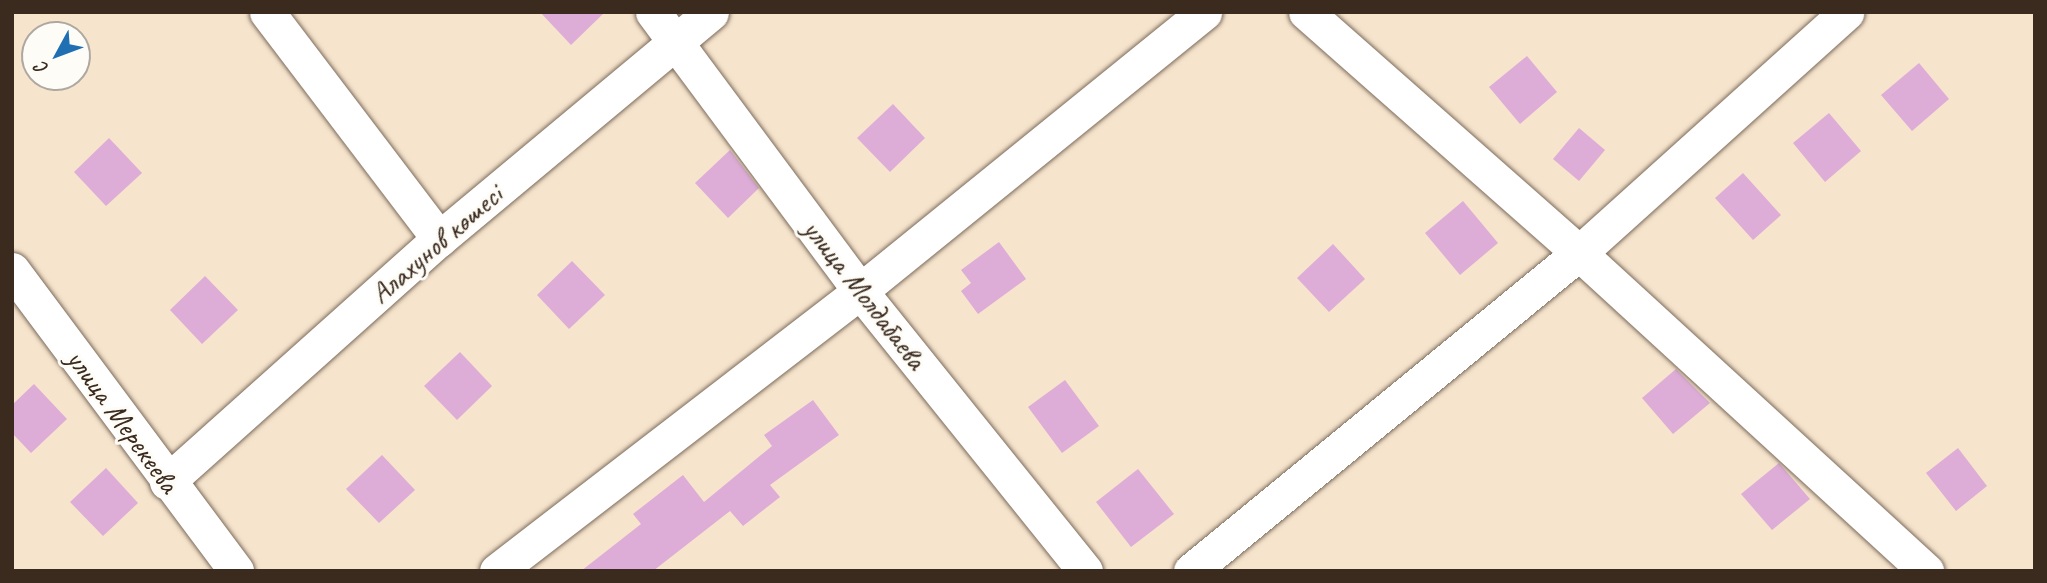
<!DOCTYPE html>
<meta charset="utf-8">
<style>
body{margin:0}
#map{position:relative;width:2047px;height:583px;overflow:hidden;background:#f6e4cd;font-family:Caveat,sans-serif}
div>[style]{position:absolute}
.building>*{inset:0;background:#ddadd7}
.roads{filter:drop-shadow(0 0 2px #7c6b5b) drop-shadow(0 0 2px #7c6b5b)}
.street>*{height:35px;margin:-17.5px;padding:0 17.5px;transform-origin:17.5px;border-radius:17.5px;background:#fff}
span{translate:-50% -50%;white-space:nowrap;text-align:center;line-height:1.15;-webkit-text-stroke:6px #fdfcf7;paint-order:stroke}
.street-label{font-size:30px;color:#3b2a1e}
.frame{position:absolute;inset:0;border:14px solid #3b2a1e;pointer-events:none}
.north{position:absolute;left:21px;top:21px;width:70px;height:70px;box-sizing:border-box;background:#fdfcf7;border:2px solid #afa8a0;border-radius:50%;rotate:229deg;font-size:19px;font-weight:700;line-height:28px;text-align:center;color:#3b2a1e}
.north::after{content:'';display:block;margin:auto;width:24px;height:32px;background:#1f6fb2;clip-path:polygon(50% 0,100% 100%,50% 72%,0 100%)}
</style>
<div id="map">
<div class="building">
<i style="clip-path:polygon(540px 12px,605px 12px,571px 45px)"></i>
<i style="clip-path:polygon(1527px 56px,1557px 92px,1520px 124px,1489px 87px)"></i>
<i style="clip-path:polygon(1919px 63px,1949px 99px,1912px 131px,1881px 95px)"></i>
<i style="clip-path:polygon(893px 104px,925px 138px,890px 172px,857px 138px)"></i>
<i style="clip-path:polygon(1829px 113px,1861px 151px,1825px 182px,1793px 143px)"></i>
<i style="clip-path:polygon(1579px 128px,1605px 150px,1579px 181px,1553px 159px)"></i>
<i style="clip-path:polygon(109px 138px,142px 173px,106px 206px,74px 172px)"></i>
<i style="clip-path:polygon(730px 150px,759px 188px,728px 218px,695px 183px)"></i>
<i style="clip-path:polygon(1743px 173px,1781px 215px,1753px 240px,1715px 198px)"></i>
<i style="clip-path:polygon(1463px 201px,1498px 243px,1460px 275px,1425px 233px)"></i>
<i style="clip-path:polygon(999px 242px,1026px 279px,978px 314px,961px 291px,971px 283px,961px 270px)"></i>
<i style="clip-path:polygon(1333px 244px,1365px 279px,1329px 312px,1297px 278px)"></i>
<i style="clip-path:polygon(572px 261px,605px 295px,569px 329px,537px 295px)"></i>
<i style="clip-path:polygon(205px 276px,238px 310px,202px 344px,170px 310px)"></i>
<i style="clip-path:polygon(460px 352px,492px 386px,457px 420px,424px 386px)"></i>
<i style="clip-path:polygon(1676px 369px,1710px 403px,1673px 434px,1642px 398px)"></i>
<i style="clip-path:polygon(1065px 380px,1099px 426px,1062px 453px,1028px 407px)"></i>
<i style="clip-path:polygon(34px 384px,67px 419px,31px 453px,12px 433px,12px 405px)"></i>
<i style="clip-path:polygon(813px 400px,839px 435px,770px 485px,780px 497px,743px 526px,730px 511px,653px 571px,581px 571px,641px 524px,633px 514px,683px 475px,704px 502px,772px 446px,764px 435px)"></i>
<i style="clip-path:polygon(1958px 448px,1987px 486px,1956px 511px,1926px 473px)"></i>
<i style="clip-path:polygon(382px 455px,415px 490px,379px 523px,346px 489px)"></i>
<i style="clip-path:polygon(1779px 463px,1810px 499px,1772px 530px,1741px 494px)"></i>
<i style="clip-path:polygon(106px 468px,138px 503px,103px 536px,70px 502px)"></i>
<i style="clip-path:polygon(1138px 469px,1174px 514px,1131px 547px,1096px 502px)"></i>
</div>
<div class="roads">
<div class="street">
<i style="left:267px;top:12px;width:285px;rotate:52.8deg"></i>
<i style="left:653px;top:12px;width:347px;rotate:53.4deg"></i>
<i style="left:860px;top:291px;width:359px;rotate:51.2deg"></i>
<i style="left:1306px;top:12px;width:364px;rotate:41.4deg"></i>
<i style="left:1579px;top:253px;width:471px;rotate:42.5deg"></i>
<i style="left:12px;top:270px;width:375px;rotate:53.3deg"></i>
<i style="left:167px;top:482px;width:365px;rotate:-41.8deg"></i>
<i style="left:439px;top:239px;width:354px;rotate:-39.8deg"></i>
<i style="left:497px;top:571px;width:458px;rotate:-37.6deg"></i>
<i style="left:860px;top:291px;width:443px;rotate:-39deg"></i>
<i style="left:1191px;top:571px;width:502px;rotate:-39.34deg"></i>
<i style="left:1579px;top:253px;width:360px;rotate:-42deg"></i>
</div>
</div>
<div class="street-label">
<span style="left:436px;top:244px;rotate:-41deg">Алахунов көшесі</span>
<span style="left:865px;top:294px;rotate:52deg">улица Молдабаева</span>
<span style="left:123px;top:421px;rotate:54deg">улица Мерекеева</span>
</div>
<div class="frame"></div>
<div class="north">С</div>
</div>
